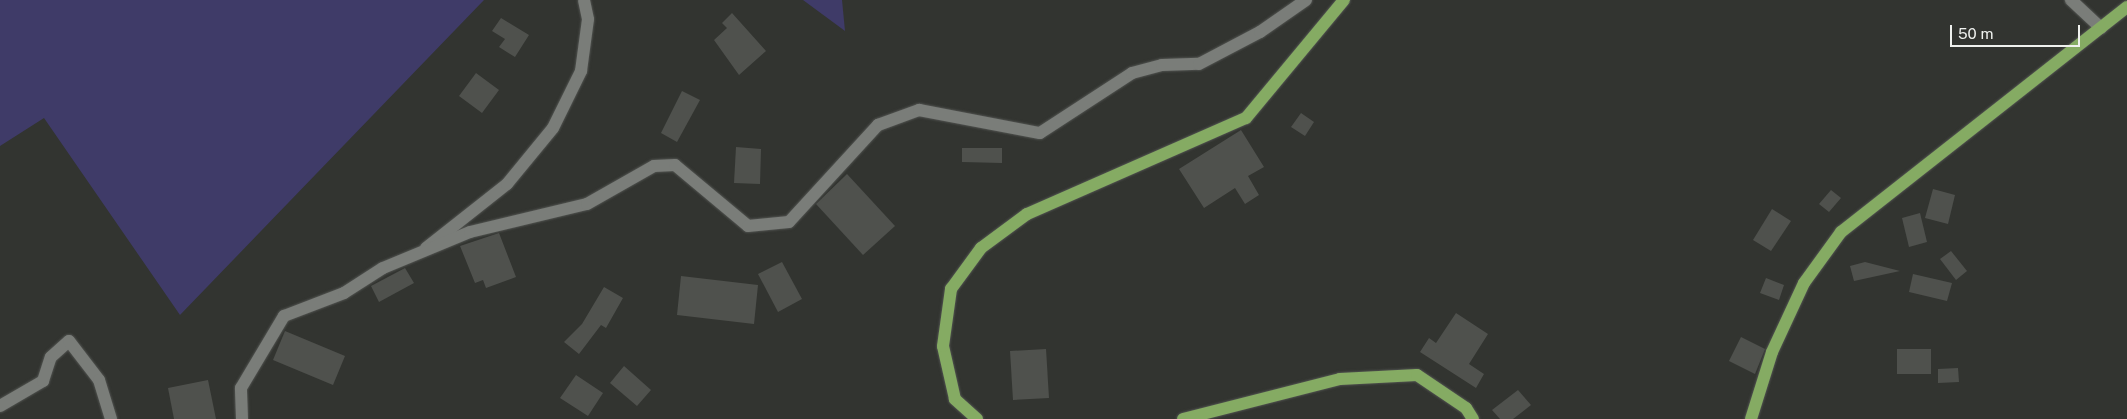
<!DOCTYPE html>
<style>
body{margin:0}
#map{position:relative;width:2127px;height:419px;overflow:hidden;background:#323430;font-family:"Public Sans",sans-serif}
div>[style]{position:absolute}
.green>*{inset:0;background:#3f3b68}
.building>*{inset:0;background:#4f514d}
.roads{filter:drop-shadow(0 0 1px #515350) drop-shadow(0 0 1px #515350)}
.minor>*{height:12px;margin:-6px;padding:0 6px;transform-origin:6px;border-radius:6px;background:#7a7d79}
.major>*{height:12px;margin:-6px;padding:0 6px;transform-origin:6px;border-radius:6px;background:#85ab63}
span{translate:-50% -50%;white-space:nowrap;text-align:center;line-height:1.15;-webkit-text-stroke:4px #323430;paint-order:stroke}
.scale{position:absolute;left:1950px;top:25px;width:130px;height:22px;box-sizing:border-box;border:2px solid #eff1ee;border-top:0;padding-left:6px;font-size:15px;line-height:18px;white-space:nowrap;color:#eff1ee;-webkit-text-stroke:4px #323430;paint-order:stroke}
</style>
<div id="map">
<div class="green">
<i style="clip-path:polygon(0 0,484px 0,180px 315px,44px 118px,0 146px)"></i>
<i style="clip-path:polygon(803px 0,842px 0,845px 31px)"></i>
</div>
<div class="building">
<i style="clip-path:polygon(732px 13px,766px 51px,739px 75px,714px 40px,727px 28px,722px 23px)"></i>
<i style="clip-path:polygon(501px 18px,529px 35px,515px 57px,499px 47px,505px 39px,492px 31px)"></i>
<i style="clip-path:polygon(476px 73px,499px 90px,482px 113px,459px 96px)"></i>
<i style="clip-path:polygon(682px 91px,700px 100px,677px 142px,661px 133px)"></i>
<i style="clip-path:polygon(1301px 113px,1314px 122px,1305px 136px,1291px 127px)"></i>
<i style="clip-path:polygon(1241px 130px,1264px 167px,1248px 176px,1259px 195px,1245px 204px,1235px 188px,1204px 208px,1179px 169px)"></i>
<i style="clip-path:polygon(736px 147px,761px 149px,760px 184px,734px 183px)"></i>
<i style="clip-path:polygon(962px 148px,1002px 148px,1002px 163px,962px 162px)"></i>
<i style="clip-path:polygon(847px 174px,895px 226px,863px 255px,816px 204px)"></i>
<i style="clip-path:polygon(1933px 189px,1955px 195px,1948px 224px,1925px 218px)"></i>
<i style="clip-path:polygon(1831px 190px,1841px 198px,1829px 212px,1819px 204px)"></i>
<i style="clip-path:polygon(1772px 209px,1791px 221px,1771px 251px,1753px 240px)"></i>
<i style="clip-path:polygon(1920px 213px,1927px 242px,1909px 247px,1902px 218px)"></i>
<i style="clip-path:polygon(499px 233px,516px 277px,486px 288px,483px 280px,475px 283px,460px 246px)"></i>
<i style="clip-path:polygon(1951px 251px,1967px 271px,1956px 280px,1940px 259px)"></i>
<i style="clip-path:polygon(782px 262px,802px 299px,778px 312px,758px 274px)"></i>
<i style="clip-path:polygon(1865px 262px,1900px 271px,1854px 281px,1850px 266px)"></i>
<i style="clip-path:polygon(405px 268px,414px 283px,379px 302px,371px 286px)"></i>
<i style="clip-path:polygon(1913px 274px,1952px 283px,1947px 301px,1909px 292px)"></i>
<i style="clip-path:polygon(681px 276px,758px 285px,754px 324px,677px 315px)"></i>
<i style="clip-path:polygon(1766px 278px,1784px 285px,1779px 300px,1760px 293px)"></i>
<i style="clip-path:polygon(604px 287px,623px 298px,606px 328px,601px 325px,579px 354px,564px 342px,582px 324px)"></i>
<i style="clip-path:polygon(1456px 313px,1488px 334px,1469px 364px,1484px 374px,1476px 388px,1420px 352px,1429px 338px,1436px 343px)"></i>
<i style="clip-path:polygon(285px 331px,345px 356px,333px 385px,273px 360px)"></i>
<i style="clip-path:polygon(1741px 337px,1765px 349px,1755px 374px,1729px 361px)"></i>
<i style="clip-path:polygon(1046px 349px,1049px 398px,1013px 400px,1010px 351px)"></i>
<i style="clip-path:polygon(1897px 349px,1931px 349px,1931px 374px,1897px 374px)"></i>
<i style="clip-path:polygon(624px 366px,651px 390px,637px 406px,610px 383px)"></i>
<i style="clip-path:polygon(1958px 368px,1959px 382px,1938px 383px,1938px 369px)"></i>
<i style="clip-path:polygon(576px 375px,603px 393px,588px 416px,560px 398px)"></i>
<i style="clip-path:polygon(208px 380px,216px 419px,174px 419px,168px 388px)"></i>
<i style="clip-path:polygon(1518px 390px,1531px 405px,1513px 419px,1500px 419px,1492px 410px)"></i>
</div>
<div class="roads">
<div class="minor">
<i style="left:2071px;top:0;width:41px;rotate:43deg"></i>
<i style="left:426px;top:248px;width:103px;rotate:-38.3deg"></i>
<i style="left:507px;top:184px;width:72px;rotate:-50.6deg"></i>
<i style="left:553px;top:128px;width:64px;rotate:-63.8deg"></i>
<i style="left:581px;top:71px;width:52px;rotate:-82.3deg"></i>
<i style="left:588px;top:19px;width:19px;rotate:-102deg"></i>
<i style="left:0;top:406px;width:50px;rotate:-30.2deg"></i>
<i style="left:43px;top:381px;width:25px;rotate:-72deg"></i>
<i style="left:51px;top:357px;width:24px;rotate:-42deg"></i>
<i style="left:69px;top:341px;width:49px;rotate:52.4deg"></i>
<i style="left:99px;top:380px;width:41px;rotate:72.9deg"></i>
<i style="left:242px;top:419px;width:31px;rotate:-92deg"></i>
<i style="left:241px;top:388px;width:84px;rotate:-59.2deg"></i>
<i style="left:284px;top:316px;width:64px;rotate:-21deg"></i>
<i style="left:344px;top:293px;width:46px;rotate:-32.7deg"></i>
<i style="left:383px;top:268px;width:94px;rotate:-22.5deg"></i>
<i style="left:470px;top:232px;width:120px;rotate:-13.5deg"></i>
<i style="left:587px;top:204px;width:77px;rotate:-29.6deg"></i>
<i style="left:654px;top:166px;width:21px;rotate:-3deg"></i>
<i style="left:675px;top:165px;width:95px;rotate:39.9deg"></i>
<i style="left:748px;top:226px;width:41px;rotate:-5.6deg"></i>
<i style="left:789px;top:222px;width:132px;rotate:-47.5deg"></i>
<i style="left:878px;top:125px;width:44px;rotate:-20.1deg"></i>
<i style="left:919px;top:110px;width:123px;rotate:10.8deg"></i>
<i style="left:1040px;top:133px;width:110px;rotate:-33.1deg"></i>
<i style="left:1132px;top:73px;width:31px;rotate:-15deg"></i>
<i style="left:1162px;top:65px;width:37px;rotate:-2deg"></i>
<i style="left:1199px;top:64px;width:69px;rotate:-27.7deg"></i>
<i style="left:1260px;top:32px;width:56px;rotate:-34.8deg"></i>
</div>
<div class="major">
<i style="left:977px;top:419px;width:30px;rotate:-138deg"></i>
<i style="left:955px;top:399px;width:54px;rotate:-102.8deg"></i>
<i style="left:943px;top:346px;width:58px;rotate:-82deg"></i>
<i style="left:951px;top:289px;width:51px;rotate:-53.8deg"></i>
<i style="left:981px;top:248px;width:57px;rotate:-36.5deg"></i>
<i style="left:1027px;top:214px;width:239px;rotate:-23.7deg"></i>
<i style="left:1246px;top:118px;width:153px;rotate:-50.3deg"></i>
<i style="left:1183px;top:419px;width:162px;rotate:-14.3deg"></i>
<i style="left:1340px;top:379px;width:77px;rotate:-3deg"></i>
<i style="left:1417px;top:375px;width:59px;rotate:34deg"></i>
<i style="left:1466px;top:408px;width:13px;rotate:58deg"></i>
<i style="left:1751px;top:419px;width:70px;rotate:-72.6deg"></i>
<i style="left:1772px;top:352px;width:76px;rotate:-65.1deg"></i>
<i style="left:1804px;top:283px;width:63px;rotate:-54deg"></i>
<i style="left:1841px;top:232px;width:364px;rotate:-38.2deg"></i>
</div>
</div>
<div class="scale">50 m</div>
</div>
